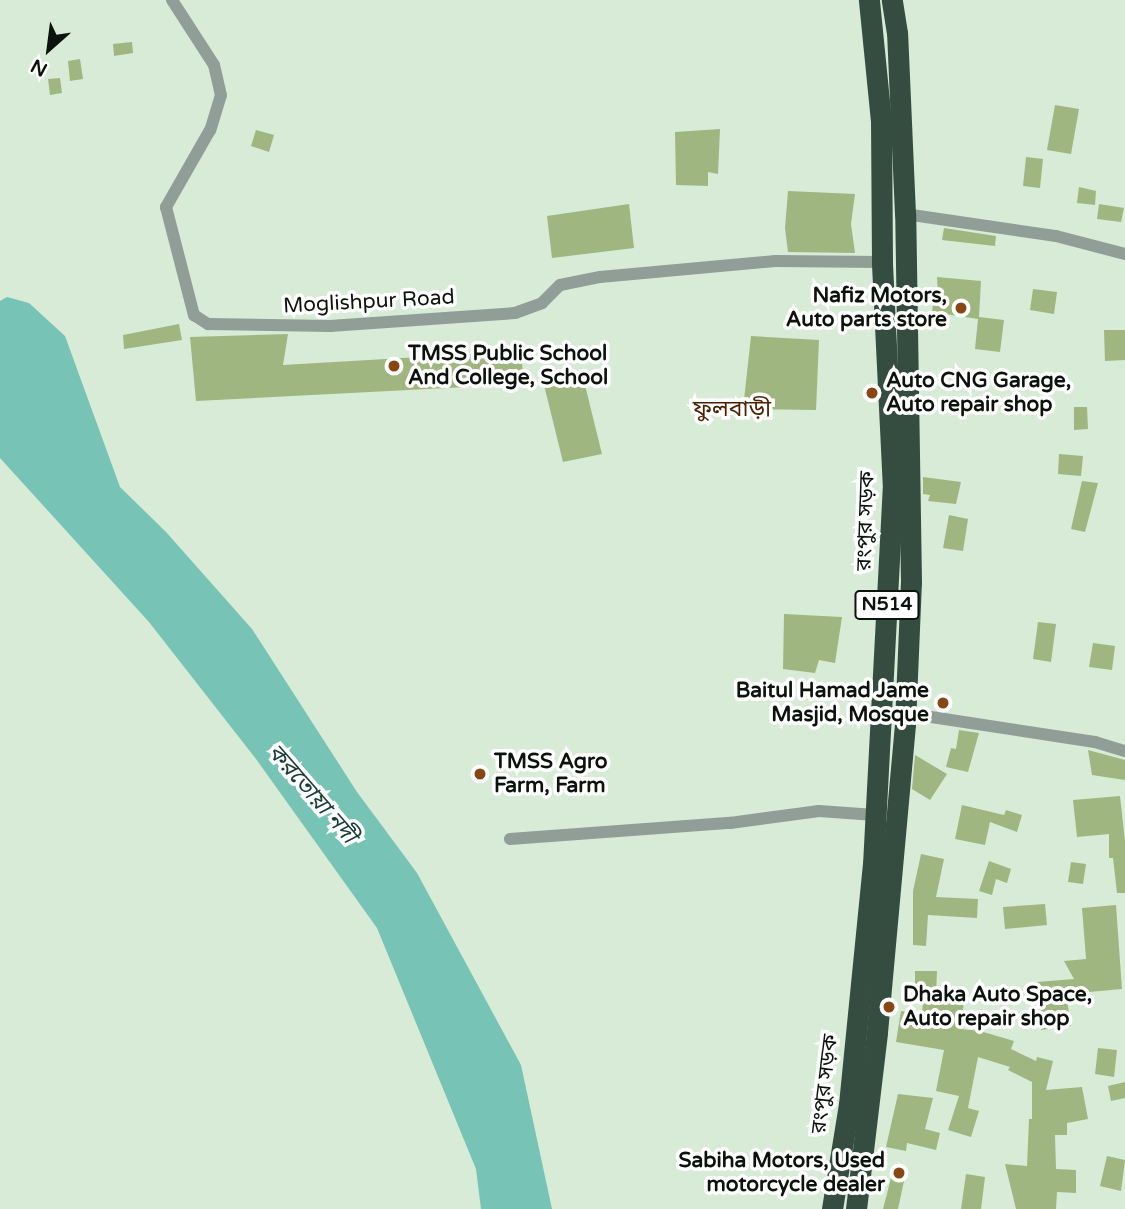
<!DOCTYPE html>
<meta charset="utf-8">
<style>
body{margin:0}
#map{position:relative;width:1125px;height:1209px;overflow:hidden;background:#d7ebd7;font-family:"Varela Round","Noto Sans Bengali",sans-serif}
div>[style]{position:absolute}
.water>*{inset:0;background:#77c3b5}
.building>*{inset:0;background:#a0b680}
.street>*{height:12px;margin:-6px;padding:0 6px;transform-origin:6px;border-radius:6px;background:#919d97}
.highway>*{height:21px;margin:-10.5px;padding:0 10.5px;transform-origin:10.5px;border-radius:10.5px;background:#354d41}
.dots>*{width:19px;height:19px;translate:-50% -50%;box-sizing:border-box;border:4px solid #fff;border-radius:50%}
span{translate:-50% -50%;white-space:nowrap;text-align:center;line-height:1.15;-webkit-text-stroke:7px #fff;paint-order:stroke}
.shield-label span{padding:2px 5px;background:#fff;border:2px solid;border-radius:5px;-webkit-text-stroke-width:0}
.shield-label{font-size:19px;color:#0c130c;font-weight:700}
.poi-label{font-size:21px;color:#0c130c;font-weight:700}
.right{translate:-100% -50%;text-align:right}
.left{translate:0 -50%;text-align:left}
.street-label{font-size:21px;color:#0c130c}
.neighbourhood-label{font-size:23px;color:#4d2100}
.water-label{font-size:23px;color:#183d37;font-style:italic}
.north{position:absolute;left:14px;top:14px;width:70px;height:70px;-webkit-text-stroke:5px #fff;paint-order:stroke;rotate:208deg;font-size:19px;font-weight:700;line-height:28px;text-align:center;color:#0c130c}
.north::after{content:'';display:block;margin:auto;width:24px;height:32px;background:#0c130c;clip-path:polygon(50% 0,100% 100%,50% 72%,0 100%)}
</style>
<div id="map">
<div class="water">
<i style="clip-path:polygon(7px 297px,29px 303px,65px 336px,120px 487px,166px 532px,252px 629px,357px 792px,417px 873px,521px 1065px,552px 1209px,481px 1209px,476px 1169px,377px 928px,256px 759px,149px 622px,0 458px,0 301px)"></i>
</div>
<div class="building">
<i style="clip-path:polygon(132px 42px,133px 53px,114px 56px,113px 44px)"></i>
<i style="clip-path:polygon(80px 59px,83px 79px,70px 81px,68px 61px)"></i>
<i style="clip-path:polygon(60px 78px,62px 93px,50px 95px,48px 79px)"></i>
<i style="clip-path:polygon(1055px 105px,1079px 109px,1071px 154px,1047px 150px)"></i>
<i style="clip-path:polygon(720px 129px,718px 174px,708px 172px,708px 186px,676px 185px,675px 132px)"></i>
<i style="clip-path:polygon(256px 130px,274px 135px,269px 152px,251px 146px)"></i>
<i style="clip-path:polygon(1026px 157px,1043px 159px,1040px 188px,1023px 186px)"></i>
<i style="clip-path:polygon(1079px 187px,1096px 191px,1095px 205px,1077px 203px)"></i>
<i style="clip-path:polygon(788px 191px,855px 194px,851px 224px,855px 253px,788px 252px,785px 228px)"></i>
<i style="clip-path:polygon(629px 204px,634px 248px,552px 258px,547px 216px)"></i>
<i style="clip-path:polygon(1099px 204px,1124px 208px,1121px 222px,1097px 219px)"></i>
<i style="clip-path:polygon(944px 228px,996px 236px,995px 246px,942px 240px)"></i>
<i style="clip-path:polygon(937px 277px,981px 281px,979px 317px,1004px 320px,1000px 352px,975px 349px,978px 319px,932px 312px,934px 296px,938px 296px)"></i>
<i style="clip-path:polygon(1033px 289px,1057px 292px,1054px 314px,1030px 310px)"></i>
<i style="clip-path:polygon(179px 324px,182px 340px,124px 349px,123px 335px)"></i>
<i style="clip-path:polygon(1104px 330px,1125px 330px,1125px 360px,1105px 361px)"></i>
<i style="clip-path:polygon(288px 334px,283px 365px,521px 351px,524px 384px,196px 401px,190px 337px)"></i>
<i style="clip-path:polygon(751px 336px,819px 340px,816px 410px,743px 409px)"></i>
<i style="clip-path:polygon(582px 373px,602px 454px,563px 462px,543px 381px)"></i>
<i style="clip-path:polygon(1074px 407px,1087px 407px,1088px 429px,1074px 430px)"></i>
<i style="clip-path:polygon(1059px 454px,1083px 456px,1081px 476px,1058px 474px)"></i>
<i style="clip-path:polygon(923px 477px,961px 482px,956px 504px,928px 501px,930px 495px,923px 494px)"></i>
<i style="clip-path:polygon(1082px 481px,1098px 483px,1085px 532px,1071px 529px)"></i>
<i style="clip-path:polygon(949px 515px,968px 519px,963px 551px,943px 548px)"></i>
<i style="clip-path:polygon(784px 614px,842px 617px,835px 663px,819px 660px,815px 673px,783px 669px)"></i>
<i style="clip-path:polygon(1038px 622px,1056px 624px,1051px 662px,1033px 659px)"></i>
<i style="clip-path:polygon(1093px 643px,1115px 646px,1112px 670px,1089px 667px)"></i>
<i style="clip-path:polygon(959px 730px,979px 733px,968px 772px,946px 767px,951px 748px,956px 749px)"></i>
<i style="clip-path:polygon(1088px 750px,1125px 760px,1125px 780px,1092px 775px)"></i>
<i style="clip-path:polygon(915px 755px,947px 774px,930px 800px,912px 789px)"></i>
<i style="clip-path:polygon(1120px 796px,1125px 841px,1125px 893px,1117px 893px,1113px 858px,1109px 858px,1109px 834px,1077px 837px,1073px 800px)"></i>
<i style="clip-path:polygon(962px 805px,1004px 815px,1006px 810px,1022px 815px,1017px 832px,990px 822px,985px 845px,955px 839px)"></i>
<i style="clip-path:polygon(921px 854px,944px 859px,936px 897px,978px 899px,977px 918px,928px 915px,926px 946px,913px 945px,913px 891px)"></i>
<i style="clip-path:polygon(989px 861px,1011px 869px,1007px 883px,996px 879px,992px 895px,979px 891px)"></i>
<i style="clip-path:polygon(1071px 862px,1086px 864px,1083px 884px,1068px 882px)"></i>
<i style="clip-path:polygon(1045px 904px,1047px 925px,1005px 929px,1003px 907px)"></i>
<i style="clip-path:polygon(1116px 905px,1122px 989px,1066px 994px,1071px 1026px,1041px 1030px,1038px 1004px,1046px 1003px,1037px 982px,1074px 979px,1064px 961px,1086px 959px,1082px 908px)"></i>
<i style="clip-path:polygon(915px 971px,937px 971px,936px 995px,964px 1000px,961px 1029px,980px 1031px,1014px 1041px,1011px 1049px,1036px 1061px,1037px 1057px,1053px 1061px,1046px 1090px,1082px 1087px,1088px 1119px,1067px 1123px,1067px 1135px,1055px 1135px,1056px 1169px,1076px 1170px,1076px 1193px,1057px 1192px,1056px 1209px,1016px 1209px,1005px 1164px,1027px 1166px,1029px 1119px,1032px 1119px,1032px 1082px,1008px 1070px,1010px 1067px,978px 1057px,968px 1108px,979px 1111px,971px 1137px,948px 1130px,959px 1096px,936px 1091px,944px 1050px,896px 1042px,901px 1011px,922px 1014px,924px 988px,915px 988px)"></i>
<i style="clip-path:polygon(1098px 1048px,1117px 1050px,1114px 1077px,1095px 1074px)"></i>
<i style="clip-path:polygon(1125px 1082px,1125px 1098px,1111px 1101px,1108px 1086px)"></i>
<i style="clip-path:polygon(898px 1094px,933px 1098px,925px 1129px,940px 1133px,936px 1150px,907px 1143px,906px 1151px,886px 1147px)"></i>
<i style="clip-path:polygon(1107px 1156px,1125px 1160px,1121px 1191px,1100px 1186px)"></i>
<i style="clip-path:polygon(966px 1174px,985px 1177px,981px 1209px,961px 1209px)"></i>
<i style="clip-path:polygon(891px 1178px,904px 1181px,898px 1209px,883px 1209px)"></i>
</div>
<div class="street">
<i style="left:172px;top:0;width:77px;rotate:57.1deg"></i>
<i style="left:214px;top:65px;width:31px;rotate:77deg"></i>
<i style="left:221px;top:95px;width:37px;rotate:107deg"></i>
<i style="left:210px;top:130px;width:89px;rotate:119.7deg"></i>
<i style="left:166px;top:207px;width:112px;rotate:75.5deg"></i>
<i style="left:194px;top:315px;width:17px;rotate:33deg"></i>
<i style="left:208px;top:324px;width:122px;rotate:0.9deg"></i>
<i style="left:330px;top:326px;width:185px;rotate:-4deg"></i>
<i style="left:515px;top:313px;width:29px;rotate:-20deg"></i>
<i style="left:542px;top:303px;width:25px;rotate:-45deg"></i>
<i style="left:560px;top:285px;width:41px;rotate:-11.3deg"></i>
<i style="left:600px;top:277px;width:176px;rotate:-5.2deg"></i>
<i style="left:775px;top:261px;width:107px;rotate:0.5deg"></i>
<i style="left:905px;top:214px;width:153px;rotate:8.3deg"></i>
<i style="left:1056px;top:236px;width:71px;rotate:14.6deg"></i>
<i style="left:905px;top:713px;width:192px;rotate:8.7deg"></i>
<i style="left:1095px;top:742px;width:31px;rotate:17deg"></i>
<i style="left:510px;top:839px;width:221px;rotate:-4.2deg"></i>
<i style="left:730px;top:823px;width:90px;rotate:-7.7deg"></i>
<i style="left:819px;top:811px;width:56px;rotate:4.1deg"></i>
</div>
<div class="highway">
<i style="left:832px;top:1209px;width:106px;rotate:-80.8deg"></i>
<i style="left:849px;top:1104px;width:240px;rotate:-84.3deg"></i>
<i style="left:873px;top:865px;width:377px;rotate:-87deg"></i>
<i style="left:893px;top:489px;width:227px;rotate:-92.8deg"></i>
<i style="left:882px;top:262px;width:141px;rotate:-90.4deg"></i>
<i style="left:881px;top:121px;width:122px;rotate:-95.7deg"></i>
<i style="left:856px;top:1209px;width:178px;rotate:-83.2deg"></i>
<i style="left:877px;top:1032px;width:309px;rotate:-84.8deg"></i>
<i style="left:905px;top:724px;width:142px;rotate:-87.6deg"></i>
<i style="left:911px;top:582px;width:368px;rotate:-90.9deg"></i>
<i style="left:905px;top:214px;width:181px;rotate:-92.5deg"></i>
<i style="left:897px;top:33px;width:33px;rotate:-99deg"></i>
</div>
<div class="dots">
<i style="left:961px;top:308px;background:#884712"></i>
<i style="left:394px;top:366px;background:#884712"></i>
<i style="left:872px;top:393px;background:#884712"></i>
<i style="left:943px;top:703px;background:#884712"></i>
<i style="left:480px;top:774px;background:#884712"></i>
<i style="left:889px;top:1007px;background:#884712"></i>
<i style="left:899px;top:1173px;background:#884712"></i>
</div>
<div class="shield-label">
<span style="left:887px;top:605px">N514</span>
</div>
<div class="poi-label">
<span class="right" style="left:947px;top:308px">Nafiz Motors,<br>Auto parts store</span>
<span class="left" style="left:408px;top:366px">TMSS Public School<br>And College, School</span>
<span class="left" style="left:886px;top:393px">Auto CNG Garage,<br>Auto repair shop</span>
<span class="right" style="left:929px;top:703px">Baitul Hamad Jame<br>Masjid, Mosque</span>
<span class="left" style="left:494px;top:774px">TMSS Agro<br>Farm, Farm</span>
<span class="left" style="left:903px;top:1007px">Dhaka Auto Space,<br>Auto repair shop</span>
<span class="right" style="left:885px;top:1173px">Sabiha Motors, Used<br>motorcycle dealer</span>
</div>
<div class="street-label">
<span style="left:369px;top:302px;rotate:-3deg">Moglishpur Road</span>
<span style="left:866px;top:521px;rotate:-88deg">রংপুর সড়ক</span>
<span style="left:825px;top:1084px;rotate:-83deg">রংপুর সড়ক</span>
</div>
<div class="neighbourhood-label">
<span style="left:732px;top:409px">ফুলবাড়ী</span>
</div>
<div class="water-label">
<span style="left:312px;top:794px;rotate:49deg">করতোয়া নদী</span>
</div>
<div class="north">N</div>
</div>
